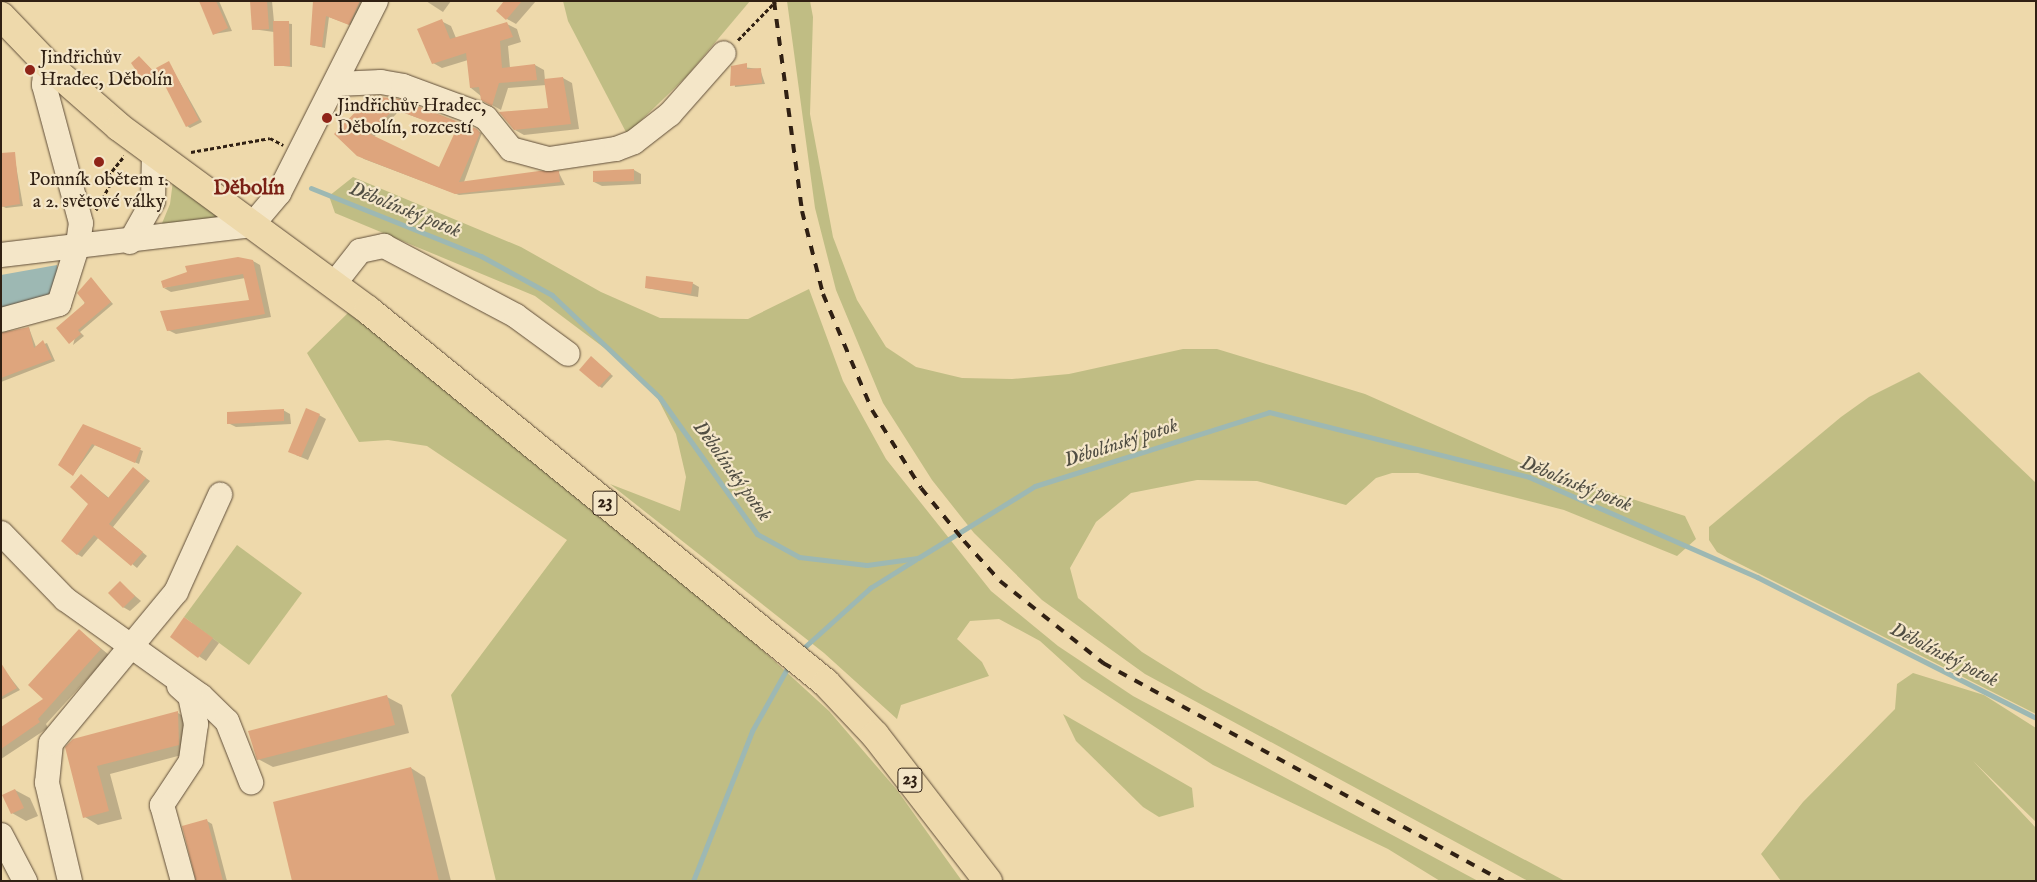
<!DOCTYPE html>
<meta charset="utf-8">
<style>
body{margin:0}
#map{position:relative;width:2037px;height:882px;overflow:hidden;background:#eed9ab;font-family:"IM FELL English",serif}
div>[style]{position:absolute}
.green>*{inset:0;background:#c0bd84}
.water>*{inset:0;background:#9db8b3}
.shadow>*{inset:0;background:#0003}
.stream>*{height:5px;margin:-2.5px;padding:0 2.5px;transform-origin:2.5px;border-radius:2.5px;background:#9db8b3}
.building>*{inset:0;background:#dea57d}
.path>*{height:3px;margin-top:-1.5px;transform-origin:0;background:repeating-linear-gradient(90deg,#302013 0 4px,transparent 0 6.5px)}
.roads{filter:drop-shadow(0 0 1px #604e39) drop-shadow(0 0 1px #604e39)}
.minor>*{height:24px;margin:-12px;padding:0 12px;transform-origin:12px;border-radius:12px;background:#f4e6c8}
.major>*{height:28px;margin:-14px;padding:0 14px;transform-origin:14px;border-radius:14px;background:#eed9ab}
.rail>*{height:4px;margin-top:-2px;transform-origin:0;background:repeating-linear-gradient(90deg,#302013 0 9px,transparent 0 18px)}
.dots>*{width:14px;height:14px;translate:-50% -50%;box-sizing:border-box;border:2px solid #f4e6c8;border-radius:50%}
span{translate:-50% -50%;white-space:nowrap;text-align:center;line-height:1.15;-webkit-text-stroke:4.5px #f4e6c8;paint-order:stroke}
.shield-label span{padding:1px 4px;background:#f4e6c8;border:1px solid;border-radius:4px;-webkit-text-stroke-width:0}
.shield-label{font-size:18px;color:#302013;font-weight:700}
.poi-label{font-size:19px;color:#302013}
.left{translate:0 -50%;text-align:left}
.water-label{font-size:20px;color:#514e43;font-style:italic}
.quarter-label{font-size:21px;color:#7a1f14;font-weight:700}
.frame{position:absolute;inset:0;border:2px solid #302013;pointer-events:none}
</style>
<div id="map">
<div class="green">
<i style="clip-path:polygon(563px 1px,750px 1px,686px 77px,627px 134px,568px 21px)"></i>
<i style="clip-path:polygon(787px 1px,810px 1px,813px 17px,810px 114px,833px 237px,857px 300px,886px 347px,916px 367px,962px 378px,1012px 379px,1069px 374px,1183px 349px,1217px 349px,1365px 394px,1521px 463px,1685px 516px,1696px 539px,1677px 556px,1564px 510px,1418px 473px,1392px 473px,1376px 478px,1346px 505px,1257px 481px,1197px 480px,1131px 493px,1096px 522px,1070px 568px,1078px 598px,1142px 652px,1203px 690px,1565px 881px,1528px 881px,1145px 674px,1042px 600px,974px 533px,932px 480px,883px 403px,836px 290px,815px 208px)"></i>
<i style="clip-path:polygon(353px 177px,521px 247px,601px 292px,660px 318px,748px 319px,809px 289px,843px 381px,886px 459px,991px 591px,1058px 646px,1133px 696px,1478px 881px,1440px 881px,1388px 849px,1213px 765px,1082px 679px,1040px 641px,999px 619px,970px 621px,957px 639px,982px 662px,989px 676px,901px 705px,897px 719px,824px 653px,610px 484px,680px 511px,686px 477px,676px 434px,655px 393px,619px 359px,535px 296px,335px 213px,329px 196px)"></i>
<i style="clip-path:polygon(173px 181px,227px 220px,158px 233px,170px 204px)"></i>
<i style="clip-path:polygon(351px 310px,737px 627px,829px 711px,897px 790px,962px 881px,496px 881px,451px 695px,567px 540px,427px 446px,388px 440px,359px 442px,307px 353px)"></i>
<i style="clip-path:polygon(1919px 372px,2036px 483px,2036px 714px,1728px 558px,1717px 552px,1709px 540px,1709px 527px,1841px 417px,1869px 397px)"></i>
<i style="clip-path:polygon(237px 545px,302px 593px,249px 665px,184px 617px)"></i>
<i style="clip-path:polygon(1913px 673px,1984px 695px,2036px 728px,2036px 822px,1973px 761px,2036px 828px,2036px 881px,1781px 881px,1761px 854px,1803px 802px,1895px 709px,1897px 684px)"></i>
<i style="clip-path:polygon(1063px 714px,1192px 788px,1194px 807px,1159px 817px,1143px 807px,1076px 741px)"></i>
</div>
<div class="water">
<i style="clip-path:polygon(57px 265px,59px 292px,1px 314px,1px 275px)"></i>
</div>
<div class="shadow">
<i style="clip-path:polygon(200px 1px,219px 1px,232px 31px,214px 34px)"></i>
<i style="clip-path:polygon(251px 1px,272px 1px,274px 22px,292px 24px,292px 67px,275px 65px,274px 32px,253px 29px)"></i>
<i style="clip-path:polygon(314px 1px,363px 1px,353px 26px,329px 17px,325px 48px,311px 45px)"></i>
<i style="clip-path:polygon(426px 1px,451px 1px,443px 12px)"></i>
<i style="clip-path:polygon(506px 1px,536px 1px,516px 24px,507px 19px)"></i>
<i style="clip-path:polygon(441px 21px,451px 26px,456px 38px,507px 24px,517px 29px,521px 42px,508px 46px,510px 68px,535px 65px,544px 70px,545px 80px,563px 78px,572px 83px,579px 129px,524px 135px,515px 130px,550px 109px,546px 85px,508px 88px,501px 110px,492px 105px,471px 88px,468px 60px,442px 68px,433px 63px)"></i>
<i style="clip-path:polygon(139px 57px,160px 78px,149px 85px,146px 83px)"></i>
<i style="clip-path:polygon(169px 63px,202px 122px,190px 128px,187px 126px)"></i>
<i style="clip-path:polygon(733px 66px,760px 69px,765px 84px,735px 87px)"></i>
<i style="clip-path:polygon(evenodd,380px 97px,482px 133px,464px 182px,559px 173px,565px 185px,459px 195px,364px 159px,358px 155px,380px 97px,399px 111px,456px 132px,440px 168px,374px 137px,399px 111px)"></i>
<i style="clip-path:polygon(14px 154px,23px 206px,6px 208px,2px 206px)"></i>
<i style="clip-path:polygon(634px 170px,641px 174px,641px 184px,602px 186px,594px 182px)"></i>
<i style="clip-path:polygon(253px 261px,260px 265px,271px 317px,176px 334px,168px 330px,250px 301px,245px 278px,171px 292px,164px 288px)"></i>
<i style="clip-path:polygon(91px 279px,113px 304px,80px 332px,84px 336px,73px 345px)"></i>
<i style="clip-path:polygon(692px 283px,699px 287px,698px 297px,646px 288px)"></i>
<i style="clip-path:polygon(29px 328px,36px 347px,47px 343px,55px 361px,1px 382px,1px 334px)"></i>
<i style="clip-path:polygon(592px 358px,613px 376px,602px 388px,599px 386px)"></i>
<i style="clip-path:polygon(283px 410px,290px 414px,291px 424px,236px 427px,228px 423px)"></i>
<i style="clip-path:polygon(319px 415px,326px 419px,308px 460px,296px 455px)"></i>
<i style="clip-path:polygon(83px 426px,143px 451px,139px 464px,95px 445px,73px 475px)"></i>
<i style="clip-path:polygon(138px 472px,150px 481px,113px 527px,147px 556px,137px 568px,99px 537px,82px 557px,77px 554px,90px 503px,81px 475px,109px 498px)"></i>
<i style="clip-path:polygon(120px 583px,141px 601px,130px 611px,123px 607px)"></i>
<i style="clip-path:polygon(192px 623px,219px 643px,206px 661px,171px 637px)"></i>
<i style="clip-path:polygon(79px 630px,109px 655px,46px 724px,48px 728px,1px 759px,1px 729px,45px 700px)"></i>
<i style="clip-path:polygon(1px 666px,20px 690px,1px 700px)"></i>
<i style="clip-path:polygon(387px 697px,402px 705px,409px 733px,273px 767px,258px 759px)"></i>
<i style="clip-path:polygon(178px 713px,191px 721px,193px 752px,110px 774px,122px 819px,98px 825px,85px 817px,67px 748px)"></i>
<i style="clip-path:polygon(411px 768px,425px 777px,451px 881px,293px 881px)"></i>
<i style="clip-path:polygon(15px 790px,30px 798px,38px 816px,26px 821px,12px 813px)"></i>
<i style="clip-path:polygon(207px 821px,212px 824px,227px 881px,197px 881px)"></i>
</div>
<div class="stream">
<i style="left:311px;top:188px;width:183px;rotate:21.8deg"></i>
<i style="left:481px;top:256px;width:81px;rotate:28.8deg"></i>
<i style="left:552px;top:295px;width:149px;rotate:43.6deg"></i>
<i style="left:660px;top:398px;width:167px;rotate:54.5deg"></i>
<i style="left:757px;top:534px;width:48px;rotate:28.7deg"></i>
<i style="left:799px;top:557px;width:68px;rotate:6.7deg"></i>
<i style="left:867px;top:565px;width:51px;rotate:-7.8deg"></i>
<i style="left:918px;top:558px;width:137px;rotate:-31.6deg"></i>
<i style="left:1035px;top:486px;width:245px;rotate:-17.5deg"></i>
<i style="left:1269px;top:412px;width:268px;rotate:14deg"></i>
<i style="left:1529px;top:477px;width:249px;rotate:23.7deg"></i>
<i style="left:1757px;top:577px;width:313px;rotate:26.8deg"></i>
<i style="left:799px;top:652px;width:96px;rotate:-42deg"></i>
<i style="left:870px;top:588px;width:53px;rotate:-31.9deg"></i>
<i style="left:693px;top:881px;width:161px;rotate:-68.5deg"></i>
<i style="left:752px;top:731px;width:76px;rotate:-60.7deg"></i>
</div>
<div class="building">
<i style="clip-path:polygon(199px 1px,216px 1px,228px 28px,213px 35px)"></i>
<i style="clip-path:polygon(250px 1px,267px 1px,269px 29px,252px 30px)"></i>
<i style="clip-path:polygon(313px 1px,360px 1px,349px 25px,326px 16px,322px 47px,310px 45px)"></i>
<i style="clip-path:polygon(504px 1px,522px 1px,506px 20px,496px 11px)"></i>
<i style="clip-path:polygon(442px 19px,450px 39px,507px 22px,513px 37px,500px 41px,502px 68px,535px 64px,537px 80px,499px 83px,492px 106px,481px 100px,479px 87px,470px 88px,466px 53px,432px 64px,417px 29px)"></i>
<i style="clip-path:polygon(273px 21px,289px 21px,290px 66px,274px 66px)"></i>
<i style="clip-path:polygon(139px 56px,158px 76px,145px 84px,131px 63px)"></i>
<i style="clip-path:polygon(169px 61px,199px 120px,186px 127px,156px 68px)"></i>
<i style="clip-path:polygon(747px 63px,747px 69px,761px 68px,762px 83px,730px 86px,731px 66px)"></i>
<i style="clip-path:polygon(563px 77px,571px 124px,514px 130px,499px 112px,548px 108px,544px 79px)"></i>
<i style="clip-path:polygon(evenodd,371px 96px,399px 99px,477px 129px,480px 133px,459px 182px,539px 171px,559px 171px,560px 182px,455px 194px,357px 156px,334px 134px,371px 96px,394px 109px,455px 132px,439px 167px,370px 134px,394px 109px)"></i>
<i style="clip-path:polygon(15px 152px,20px 204px,1px 207px,1px 153px)"></i>
<i style="clip-path:polygon(634px 169px,634px 181px,593px 182px,593px 171px)"></i>
<i style="clip-path:polygon(238px 257px,253px 260px,265px 314px,167px 331px,160px 311px,249px 300px,243px 274px,163px 288px,161px 281px,187px 272px,185px 266px)"></i>
<i style="clip-path:polygon(646px 276px,693px 282px,691px 294px,645px 288px)"></i>
<i style="clip-path:polygon(91px 277px,111px 302px,78px 330px,81px 334px,69px 344px,56px 328px,85px 303px,77px 293px)"></i>
<i style="clip-path:polygon(29px 327px,34px 348px,43px 340px,52px 359px,1px 378px,1px 333px)"></i>
<i style="clip-path:polygon(591px 356px,611px 374px,599px 387px,579px 370px)"></i>
<i style="clip-path:polygon(306px 408px,320px 414px,301px 457px,288px 452px)"></i>
<i style="clip-path:polygon(284px 409px,284px 421px,227px 424px,227px 412px)"></i>
<i style="clip-path:polygon(83px 424px,141px 448px,135px 463px,92px 444px,73px 476px,58px 465px)"></i>
<i style="clip-path:polygon(133px 467px,146px 478px,109px 524px,143px 552px,131px 566px,94px 535px,77px 555px,61px 541px,88px 504px,70px 487px,81px 474px,108px 498px)"></i>
<i style="clip-path:polygon(120px 581px,135px 596px,123px 608px,108px 593px)"></i>
<i style="clip-path:polygon(184px 617px,213px 638px,198px 658px,170px 637px)"></i>
<i style="clip-path:polygon(79px 629px,101px 649px,38px 719px,40px 722px,1px 749px,1px 727px,43px 699px,28px 685px)"></i>
<i style="clip-path:polygon(1px 663px,17px 688px,1px 697px)"></i>
<i style="clip-path:polygon(387px 695px,395px 725px,257px 760px,248px 731px)"></i>
<i style="clip-path:polygon(178px 711px,179px 745px,97px 766px,109px 811px,83px 818px,65px 747px,73px 739px)"></i>
<i style="clip-path:polygon(411px 767px,439px 881px,292px 881px,273px 802px)"></i>
<i style="clip-path:polygon(15px 789px,24px 808px,11px 814px,2px 795px)"></i>
<i style="clip-path:polygon(207px 819px,223px 881px,196px 881px,182px 826px)"></i>
</div>
<div class="path">
<i style="left:738px;top:40px;width:54px;rotate:-45.7deg"></i>
<i style="left:191px;top:152px;width:80px;rotate:-10deg"></i>
<i style="left:270px;top:138px;width:15px;rotate:28deg"></i>
<i style="left:96px;top:210px;width:29px;rotate:-61deg"></i>
<i style="left:110px;top:185px;width:9px;rotate:-103deg"></i>
<i style="left:108px;top:176px;width:26px;rotate:-51deg"></i>
</div>
<div class="roads">
<div class="minor">
<i style="left:337px;top:84px;width:44px;rotate:-2.6deg"></i>
<i style="left:381px;top:82px;width:22px;rotate:10deg"></i>
<i style="left:403px;top:86px;width:78px;rotate:20.3deg"></i>
<i style="left:476px;top:113px;width:11px;rotate:27deg"></i>
<i style="left:486px;top:118px;width:40px;rotate:51deg"></i>
<i style="left:511px;top:149px;width:39px;rotate:15deg"></i>
<i style="left:549px;top:159px;width:68px;rotate:-8.5deg"></i>
<i style="left:616px;top:149px;width:19px;rotate:-21deg"></i>
<i style="left:634px;top:142px;width:46px;rotate:-37.9deg"></i>
<i style="left:670px;top:114px;width:81px;rotate:-48.5deg"></i>
<i style="left:130px;top:242px;width:47px;rotate:-60.7deg"></i>
<i style="left:153px;top:201px;width:47px;rotate:-88.8deg"></i>
<i style="left:1px;top:255px;width:253px;rotate:-6.8deg"></i>
<i style="left:252px;top:225px;width:42px;rotate:-49.8deg"></i>
<i style="left:279px;top:193px;width:215px;rotate:-63.2deg"></i>
<i style="left:334px;top:284px;width:42px;rotate:-51.8deg"></i>
<i style="left:360px;top:251px;width:25px;rotate:-12deg"></i>
<i style="left:384px;top:246px;width:149px;rotate:27.9deg"></i>
<i style="left:516px;top:316px;width:64px;rotate:36.2deg"></i>
<i style="left:1px;top:320px;width:60px;rotate:-15.4deg"></i>
<i style="left:59px;top:304px;width:63px;rotate:-72.4deg"></i>
<i style="left:78px;top:244px;width:21px;rotate:-82deg"></i>
<i style="left:81px;top:223px;width:143px;rotate:-105deg"></i>
<i style="left:44px;top:85px;width:22px;rotate:-85deg"></i>
<i style="left:1px;top:533px;width:92px;rotate:45.9deg"></i>
<i style="left:65px;top:599px;width:167px;rotate:35.5deg"></i>
<i style="left:201px;top:696px;width:36px;rotate:44deg"></i>
<i style="left:227px;top:721px;width:66px;rotate:68.5deg"></i>
<i style="left:179px;top:686px;width:15px;rotate:42deg"></i>
<i style="left:190px;top:696px;width:29px;rotate:78deg"></i>
<i style="left:196px;top:724px;width:37px;rotate:98deg"></i>
<i style="left:191px;top:761px;width:53px;rotate:123.4deg"></i>
<i style="left:162px;top:805px;width:79px;rotate:74.6deg"></i>
<i style="left:1px;top:835px;width:52px;rotate:62.4deg"></i>
<i style="left:70px;top:881px;width:101px;rotate:-103.2deg"></i>
<i style="left:47px;top:783px;width:40px;rotate:-84.3deg"></i>
<i style="left:51px;top:743px;width:196px;rotate:-50.4deg"></i>
<i style="left:176px;top:592px;width:107px;rotate:-65.6deg"></i>
</div>
<div class="major">
<i style="left:1px;top:16px;width:65px;rotate:46.2deg"></i>
<i style="left:46px;top:63px;width:97px;rotate:41.2deg"></i>
<i style="left:119px;top:127px;width:309px;rotate:36.3deg"></i>
<i style="left:368px;top:310px;width:591px;rotate:39.16deg"></i>
<i style="left:826px;top:683px;width:71px;rotate:46.7deg"></i>
<i style="left:875px;top:735px;width:185px;rotate:52.3deg"></i>
</div>
</div>
<div class="rail">
<i style="left:774px;top:1px;width:212px;rotate:82.4deg"></i>
<i style="left:802px;top:211px;width:86px;rotate:75.8deg"></i>
<i style="left:823px;top:294px;width:126px;rotate:67.1deg"></i>
<i style="left:872px;top:410px;width:92px;rotate:57.9deg"></i>
<i style="left:921px;top:488px;width:68px;rotate:50.9deg"></i>
<i style="left:964px;top:541px;width:54px;rotate:48deg"></i>
<i style="left:1000px;top:581px;width:132px;rotate:38.5deg"></i>
<i style="left:1103px;top:663px;width:456px;rotate:28.6deg"></i>
</div>
<div class="dots">
<i style="left:30px;top:70px;background:#8f2418"></i>
<i style="left:327px;top:118px;background:#8f2418"></i>
<i style="left:99px;top:162px;background:#8f2418"></i>
</div>
<div class="shield-label">
<span style="left:605px;top:503px">23</span>
<span style="left:910px;top:780px">23</span>
</div>
<div class="poi-label">
<span class="left" style="left:40px;top:70px">Jindřichův<br>Hradec, Děbolín</span>
<span class="left" style="left:337px;top:118px">Jindřichův Hradec,<br>Děbolín, rozcestí</span>
<span style="left:99px;top:192px">Pomník obětem 1.<br>a 2. světové války</span>
</div>
<div class="water-label">
<span style="left:405px;top:210px;rotate:22deg">Děbolínský potok</span>
<span style="left:1121px;top:443px;rotate:-18deg">Děbolínský potok</span>
<span style="left:732px;top:471px;rotate:54deg">Děbolínský potok</span>
<span style="left:1576px;top:484px;rotate:22deg">Děbolínský potok</span>
<span style="left:1944px;top:655px;rotate:27deg">Děbolínský potok</span>
</div>
<div class="quarter-label">
<span style="left:249px;top:189px">Děbolín</span>
</div>
<div class="frame"></div>
</div>
